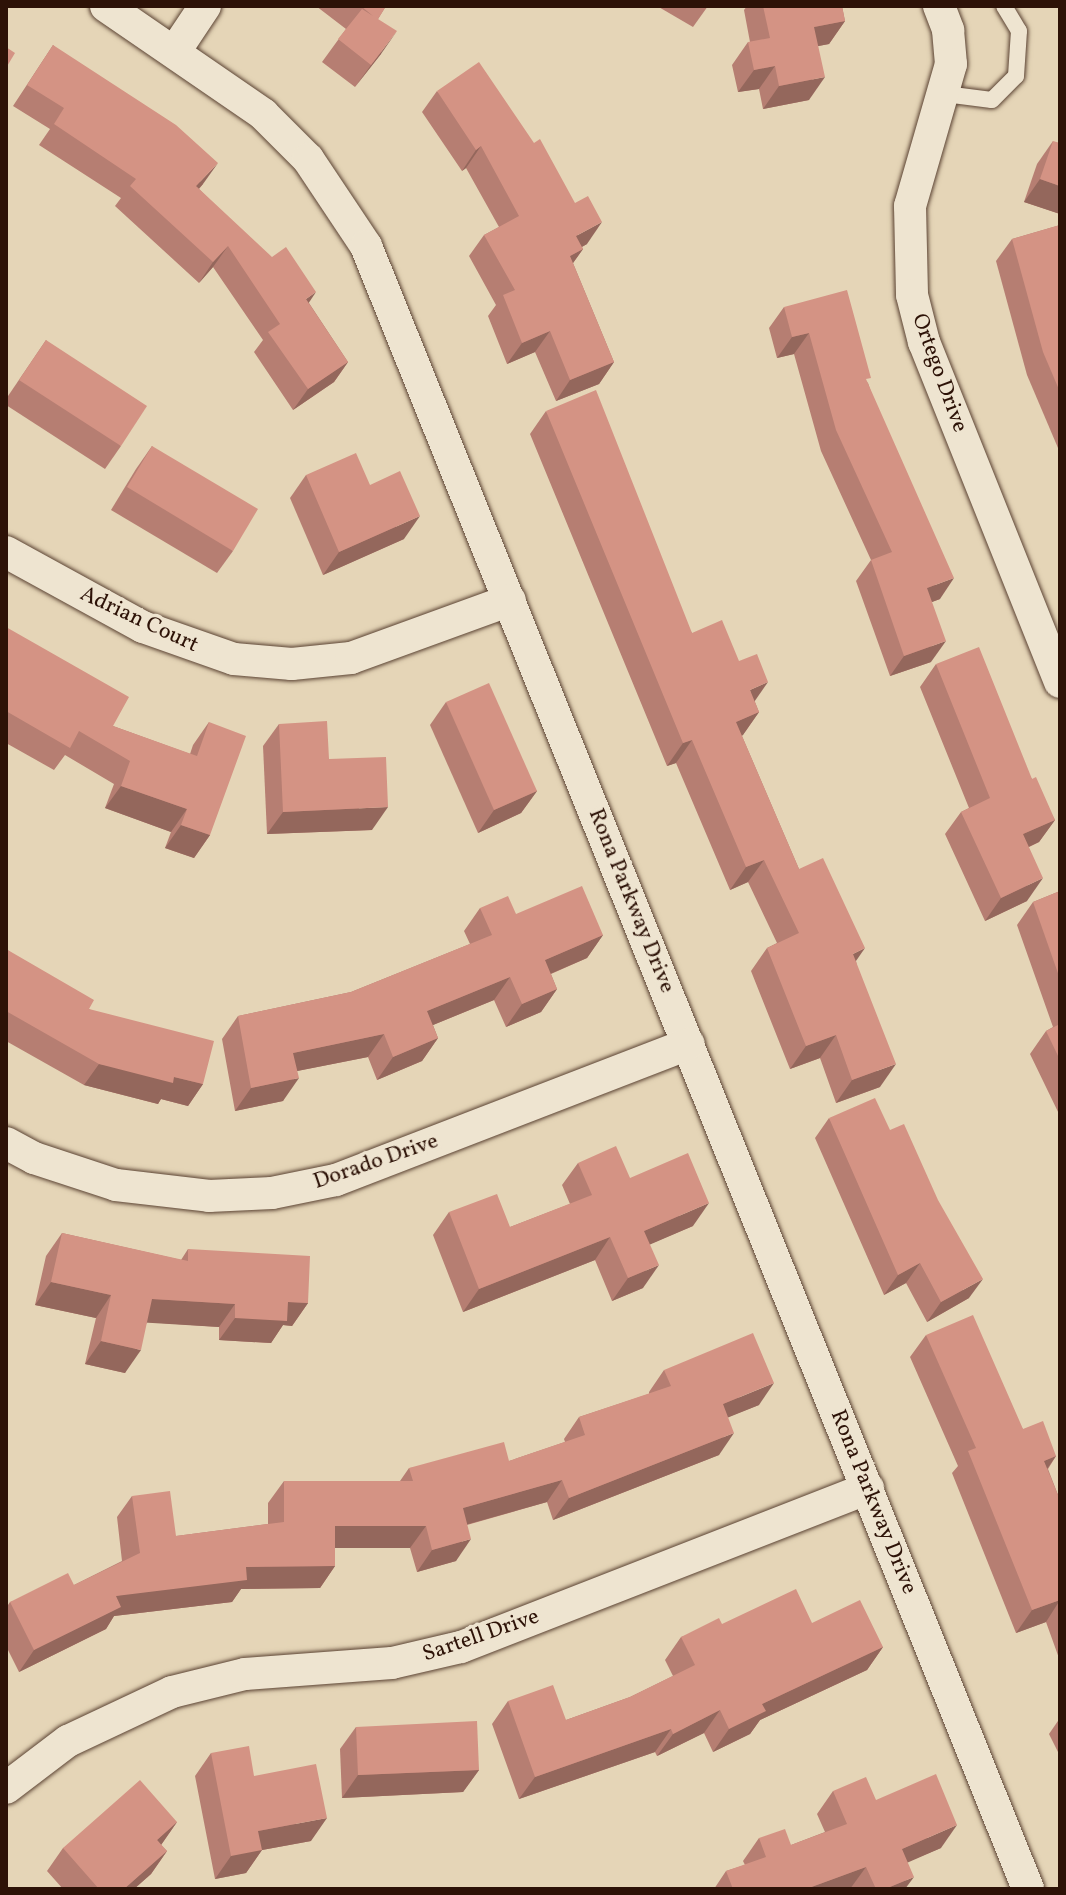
<!DOCTYPE html>
<style>
body{margin:0}
#map{position:relative;width:1066px;height:1895px;overflow:hidden;background:#e5d5b7;font-family:Vollkorn,serif}
div>[style]{position:absolute}
.roads{filter:drop-shadow(0 0 2px #5b4333) drop-shadow(0 0 2px #5b4333)}
.lane>*{height:16px;margin:-8px;padding:0 8px;transform-origin:8px;border-radius:8px;background:#eee4d0}
.street>*{height:32px;margin:-16px;padding:0 16px;transform-origin:16px;border-radius:16px;background:#eee4d0}
.wall>*{inset:0;background:#b67e72}
.shaded-wall>*{inset:0;background:#94675c}
.building>*{inset:0;background:#d49384}
span{translate:-50% -50%;white-space:nowrap;text-align:center;line-height:1.15;-webkit-text-stroke:7px #eee4d0;paint-order:stroke}
.street-label{font-size:22px;color:#2d1207}
.frame{position:absolute;inset:0;border:8px solid #2d1207;pointer-events:none}
</style>
<div id="map">
<div class="roads">
<div class="lane">
<i style="left:945px;top:94px;width:47px;rotate:7.3deg"></i>
<i style="left:992px;top:100px;width:34px;rotate:-45deg"></i>
<i style="left:1016px;top:76px;width:45px;rotate:-86.2deg"></i>
<i style="left:1019px;top:31px;width:29px;rotate:-121deg"></i>
</div>
<div class="street">
<i style="left:106px;top:6px;width:191px;rotate:34.5deg"></i>
<i style="left:263px;top:114px;width:64px;rotate:45deg"></i>
<i style="left:308px;top:159px;width:105px;rotate:56.3deg"></i>
<i style="left:366px;top:246px;width:1771px;rotate:68.05deg"></i>
<i style="left:939px;top:6px;width:26px;rotate:69deg"></i>
<i style="left:948px;top:30px;width:34px;rotate:85deg"></i>
<i style="left:951px;top:64px;width:148px;rotate:106.1deg"></i>
<i style="left:910px;top:206px;width:89px;rotate:88.7deg"></i>
<i style="left:912px;top:295px;width:49px;rotate:75.7deg"></i>
<i style="left:924px;top:342px;width:366px;rotate:68.2deg"></i>
<i style="left:175px;top:51px;width:54px;rotate:-56.3deg"></i>
<i style="left:6px;top:552px;width:156px;rotate:28.7deg"></i>
<i style="left:143px;top:627px;width:96px;rotate:19.4deg"></i>
<i style="left:234px;top:659px;width:58px;rotate:4.9deg"></i>
<i style="left:292px;top:664px;width:59px;rotate:-5.8deg"></i>
<i style="left:351px;top:658px;width:169px;rotate:-20deg"></i>
<i style="left:6px;top:1143px;width:32px;rotate:28deg"></i>
<i style="left:34px;top:1158px;width:86px;rotate:18.2deg"></i>
<i style="left:116px;top:1185px;width:94px;rotate:6.7deg"></i>
<i style="left:209px;top:1196px;width:63px;rotate:-2.7deg"></i>
<i style="left:272px;top:1193px;width:65px;rotate:-11.5deg"></i>
<i style="left:336px;top:1180px;width:378px;rotate:-21.1deg"></i>
<i style="left:6px;top:1788px;width:78px;rotate:-37.2deg"></i>
<i style="left:68px;top:1741px;width:115px;rotate:-25.2deg"></i>
<i style="left:172px;top:1692px;width:75px;rotate:-13.9deg"></i>
<i style="left:245px;top:1674px;width:147px;rotate:-4.3deg"></i>
<i style="left:392px;top:1663px;width:71px;rotate:-13.1deg"></i>
<i style="left:461px;top:1647px;width:437px;rotate:-21.3deg"></i>
</div>
</div>
<div class="wall">
<i style="clip-path:polygon(316px 6px,386px 6px,378px 19px,381px 54px,355px 87px,322px 62px,346px 29px)"></i>
<i style="clip-path:polygon(657px 6px,708px 6px,693px 27px)"></i>
<i style="clip-path:polygon(747px 6px,842px 6px,845px 21px,829px 44px,818px 46px,809px 100px,763px 109px,759px 89px,738px 92px,732px 65px,748px 42px,750px 42px,744px 10px)"></i>
<i style="clip-path:polygon(53px 45px,203px 184px,199px 189px,309px 303px,348px 362px,334px 382px,293px 410px,254px 352px,263px 340px,213px 267px,199px 283px,115px 206px,121px 198px,39px 145px,50px 129px,13px 106px)"></i>
<i style="clip-path:polygon(437px 91px,587px 244px,582px 247px,583px 249px,573px 263px,614px 362px,599px 384px,556px 401px,535px 352px,507px 364px,488px 316px,496px 305px,469px 256px,484px 235px,499px 227px,466px 168px,462px 171px,422px 112px)"></i>
<i style="clip-path:polygon(1053px 141px,1060px 214px,1024px 202px,1037px 164px)"></i>
<i style="clip-path:polygon(1060px 225px,1060px 447px,1058px 448px,1027px 375px,996px 261px,1012px 239px)"></i>
<i style="clip-path:polygon(784px 307px,868px 383px,940px 599px,932px 602px,931px 662px,890px 676px,856px 581px,871px 560px,821px 451px,794px 354px,777px 358px,769px 328px)"></i>
<i style="clip-path:polygon(46px 340px,121px 446px,105px 469px,6px 405px,6px 399px)"></i>
<i style="clip-path:polygon(546px 411px,692px 633px,755px 702px,759px 712px,742px 736px,799px 869px,856px 961px,880px 1087px,836px 1103px,820px 1058px,790px 1069px,751px 971px,767px 948px,777px 943px,748px 882px,730px 890px,676px 763px,667px 766px,530px 434px)"></i>
<i style="clip-path:polygon(152px 446px,233px 551px,217px 573px,111px 510px,136px 469px)"></i>
<i style="clip-path:polygon(306px 475px,370px 485px,404px 539px,323px 575px,290px 498px)"></i>
<i style="clip-path:polygon(6px 627px,113px 726px,190px 754px,193px 745px,209px 722px,210px 835px,194px 858px,165px 848px,171px 832px,105px 808px,114px 784px,65px 755px,54px 770px,6px 743px)"></i>
<i style="clip-path:polygon(936px 664px,1032px 779px,1055px 820px,1039px 842px,1029px 847px,1027px 901px,985px 921px,945px 834px,961px 812px,969px 808px,920px 687px)"></i>
<i style="clip-path:polygon(446px 702px,537px 791px,521px 813px,478px 833px,430px 725px)"></i>
<i style="clip-path:polygon(279px 724px,329px 759px,372px 830px,267px 834px,263px 746px)"></i>
<i style="clip-path:polygon(1060px 891px,1060px 1116px,1030px 1054px,1046px 1031px,1053px 1027px,1017px 925px,1033px 902px)"></i>
<i style="clip-path:polygon(480px 908px,516px 914px,603px 935px,587px 958px,551px 974px,557px 989px,541px 1012px,506px 1027px,494px 1000px,433px 1025px,438px 1038px,422px 1061px,377px 1080px,368px 1057px,297px 1071px,283px 1101px,235px 1111px,222px 1039px,238px 1016px,351px 992px,470px 944px,464px 931px)"></i>
<i style="clip-path:polygon(6px 949px,89px 1009px,203px 1084px,188px 1106px,161px 1099px,158px 1104px,84px 1085px,6px 1041px)"></i>
<i style="clip-path:polygon(829px 1118px,969px 1298px,927px 1322px,906px 1283px,884px 1295px,815px 1138px)"></i>
<i style="clip-path:polygon(578px 1163px,630px 1178px,693px 1226px,650px 1244px,643px 1288px,612px 1301px,595px 1260px,463px 1312px,433px 1235px,449px 1212px,510px 1227px,570px 1204px,562px 1185px)"></i>
<i style="clip-path:polygon(62px 1233px,181px 1260px,188px 1249px,308px 1303px,292px 1326px,283px 1325px,271px 1343px,219px 1340px,219px 1327px,147px 1322px,125px 1373px,85px 1364px,96px 1318px,35px 1305px,46px 1256px)"></i>
<i style="clip-path:polygon(926px 1335px,1023px 1429px,1056px 1456px,1048px 1469px,1060px 1500px,1060px 1661px,1046px 1622px,1016px 1633px,952px 1473px,958px 1466px,910px 1357px)"></i>
<i style="clip-path:polygon(664px 1370px,759px 1405px,728px 1417px,719px 1455px,553px 1520px,547px 1502px,467px 1525px,456px 1561px,417px 1572px,410px 1548px,335px 1548px,335px 1566px,320px 1588px,241px 1589px,232px 1602px,114px 1616px,106px 1629px,19px 1672px,6px 1646px,6px 1608px,10px 1602px,74px 1585px,122px 1561px,117px 1517px,132px 1496px,176px 1536px,268px 1524px,268px 1503px,284px 1481px,400px 1481px,409px 1468px,509px 1461px,565px 1442px,564px 1439px,579px 1417px,649px 1394px,649px 1392px)"></i>
<i style="clip-path:polygon(812px 1623px,883px 1647px,867px 1670px,760px 1720px,750px 1734px,713px 1752px,704px 1733px,657px 1756px,655px 1752px,519px 1799px,492px 1724px,508px 1701px,566px 1720px,630px 1697px,673px 1676px,665px 1660px,681px 1637px,722px 1624px)"></i>
<i style="clip-path:polygon(1060px 1718px,1060px 1756px,1049px 1734px)"></i>
<i style="clip-path:polygon(356px 1727px,479px 1770px,463px 1792px,342px 1798px,340px 1749px)"></i>
<i style="clip-path:polygon(211px 1753px,254px 1776px,311px 1841px,262px 1850px,246px 1873px,215px 1879px,195px 1776px)"></i>
<i style="clip-path:polygon(833px 1791px,876px 1800px,941px 1848px,907px 1862px,905px 1889px,714px 1889px,726px 1871px,745px 1865px,743px 1861px,759px 1838px,791px 1845px,825px 1832px,817px 1814px)"></i>
<i style="clip-path:polygon(177px 1822px,161px 1845px,167px 1851px,151px 1874px,134px 1889px,63px 1889px,47px 1871px,63px 1848px)"></i>
</div>
<div class="shaded-wall">
<i style="clip-path:polygon(845px 21px,829px 44px,798px 50px,814px 27px)"></i>
<i style="clip-path:polygon(397px 31px,381px 54px,355px 87px,371px 65px)"></i>
<i style="clip-path:polygon(775px 66px,759px 89px,738px 92px,754px 70px)"></i>
<i style="clip-path:polygon(825px 77px,809px 100px,763px 109px,779px 86px)"></i>
<i style="clip-path:polygon(481px 146px,466px 168px,462px 171px,476px 150px)"></i>
<i style="clip-path:polygon(218px 163px,203px 184px,182px 207px,196px 186px)"></i>
<i style="clip-path:polygon(1040px 179px,1060px 186px,1060px 214px,1024px 202px)"></i>
<i style="clip-path:polygon(602px 222px,587px 244px,561px 258px,576px 236px)"></i>
<i style="clip-path:polygon(228px 246px,213px 267px,199px 283px,213px 262px)"></i>
<i style="clip-path:polygon(583px 249px,568px 270px,570px 256px)"></i>
<i style="clip-path:polygon(316px 292px,302px 313px,306px 299px)"></i>
<i style="clip-path:polygon(550px 331px,535px 352px,507px 364px,522px 343px)"></i>
<i style="clip-path:polygon(809px 333px,794px 354px,777px 358px,792px 337px)"></i>
<i style="clip-path:polygon(348px 362px,334px 382px,293px 410px,308px 389px)"></i>
<i style="clip-path:polygon(614px 362px,599px 384px,556px 401px,570px 380px)"></i>
<i style="clip-path:polygon(420px 516px,404px 539px,323px 575px,339px 552px)"></i>
<i style="clip-path:polygon(954px 578px,940px 599px,913px 609px,927px 588px)"></i>
<i style="clip-path:polygon(946px 641px,931px 662px,890px 676px,904px 656px)"></i>
<i style="clip-path:polygon(768px 682px,752px 705px,750px 690px)"></i>
<i style="clip-path:polygon(759px 712px,743px 735px,720px 745px,736px 722px)"></i>
<i style="clip-path:polygon(692px 740px,676px 763px,667px 766px,683px 743px)"></i>
<i style="clip-path:polygon(121px 786px,187px 809px,171px 832px,105px 808px)"></i>
<i style="clip-path:polygon(537px 791px,521px 813px,478px 833px,494px 810px)"></i>
<i style="clip-path:polygon(388px 807px,372px 830px,267px 834px,283px 812px)"></i>
<i style="clip-path:polygon(1055px 820px,1039px 842px,1007px 857px,1023px 834px)"></i>
<i style="clip-path:polygon(181px 825px,210px 835px,194px 858px,165px 848px)"></i>
<i style="clip-path:polygon(764px 860px,748px 882px,730px 890px,746px 867px)"></i>
<i style="clip-path:polygon(1043px 878px,1027px 901px,985px 921px,1001px 898px)"></i>
<i style="clip-path:polygon(603px 935px,587px 958px,529px 983px,545px 960px)"></i>
<i style="clip-path:polygon(865px 948px,849px 971px,853px 954px)"></i>
<i style="clip-path:polygon(510px 977px,494px 1000px,411px 1034px,427px 1011px)"></i>
<i style="clip-path:polygon(557px 989px,541px 1012px,506px 1027px,522px 1004px)"></i>
<i style="clip-path:polygon(384px 1034px,368px 1057px,277px 1075px,293px 1053px)"></i>
<i style="clip-path:polygon(836px 1035px,820px 1058px,790px 1069px,806px 1046px)"></i>
<i style="clip-path:polygon(438px 1038px,422px 1061px,377px 1080px,393px 1057px)"></i>
<i style="clip-path:polygon(99px 1064px,174px 1077px,203px 1084px,188px 1106px,161px 1099px,158px 1104px,84px 1085px)"></i>
<i style="clip-path:polygon(896px 1064px,880px 1087px,836px 1103px,852px 1080px)"></i>
<i style="clip-path:polygon(299px 1078px,283px 1101px,235px 1111px,251px 1088px)"></i>
<i style="clip-path:polygon(709px 1203px,693px 1226px,628px 1254px,644px 1231px)"></i>
<i style="clip-path:polygon(610px 1237px,595px 1260px,463px 1312px,479px 1289px)"></i>
<i style="clip-path:polygon(920px 1263px,906px 1283px,884px 1295px,898px 1275px)"></i>
<i style="clip-path:polygon(659px 1265px,643px 1288px,612px 1301px,628px 1278px)"></i>
<i style="clip-path:polygon(983px 1279px,969px 1298px,927px 1322px,941px 1302px)"></i>
<i style="clip-path:polygon(51px 1282px,111px 1295px,96px 1318px,35px 1305px)"></i>
<i style="clip-path:polygon(152px 1299px,235px 1304px,219px 1327px,136px 1322px)"></i>
<i style="clip-path:polygon(288px 1302px,308px 1303px,292px 1326px,283px 1325px,271px 1343px,219px 1340px,235px 1318px)"></i>
<i style="clip-path:polygon(101px 1341px,141px 1350px,125px 1373px,85px 1364px)"></i>
<i style="clip-path:polygon(774px 1383px,759px 1405px,707px 1426px,723px 1404px)"></i>
<i style="clip-path:polygon(734px 1433px,719px 1455px,553px 1520px,569px 1498px)"></i>
<i style="clip-path:polygon(1056px 1456px,1040px 1479px,1044px 1461px)"></i>
<i style="clip-path:polygon(562px 1480px,547px 1502px,447px 1530px,463px 1508px)"></i>
<i style="clip-path:polygon(335px 1526px,426px 1526px,410px 1548px,320px 1548px)"></i>
<i style="clip-path:polygon(471px 1539px,456px 1561px,417px 1572px,432px 1550px)"></i>
<i style="clip-path:polygon(335px 1566px,320px 1588px,241px 1589px,232px 1602px,114px 1616px,106px 1629px,19px 1672px,34px 1650px,116px 1596px,246px 1567px)"></i>
<i style="clip-path:polygon(1060px 1600px,1046px 1622px,1016px 1633px,1032px 1610px)"></i>
<i style="clip-path:polygon(883px 1647px,867px 1670px,760px 1720px,750px 1734px,713px 1752px,729px 1729px,762px 1704px)"></i>
<i style="clip-path:polygon(720px 1710px,704px 1733px,657px 1756px,673px 1734px)"></i>
<i style="clip-path:polygon(671px 1729px,655px 1752px,519px 1799px,535px 1777px)"></i>
<i style="clip-path:polygon(479px 1770px,463px 1792px,342px 1798px,358px 1775px)"></i>
<i style="clip-path:polygon(327px 1818px,311px 1841px,262px 1850px,246px 1873px,215px 1879px,231px 1856px,258px 1831px)"></i>
<i style="clip-path:polygon(177px 1822px,161px 1845px,157px 1840px)"></i>
<i style="clip-path:polygon(957px 1825px,941px 1848px,886px 1872px,902px 1849px)"></i>
<i style="clip-path:polygon(167px 1851px,151px 1874px,134px 1889px,124px 1889px)"></i>
<i style="clip-path:polygon(866px 1867px,850px 1889px,806px 1889px)"></i>
<i style="clip-path:polygon(914px 1877px,905px 1889px,885px 1889px)"></i>
</div>
<div class="building">
<i style="clip-path:polygon(361px 6px,386px 6px,378px 19px,397px 31px,371px 65px,338px 39px,362px 9px,373px 16px)"></i>
<i style="clip-path:polygon(763px 6px,842px 6px,845px 21px,814px 27px,825px 77px,779px 86px,775px 66px,754px 70px,748px 42px,770px 38px)"></i>
<i style="clip-path:polygon(53px 45px,176px 125px,218px 163px,196px 186px,272px 257px,286px 247px,316px 292px,306px 299px,348px 362px,308px 389px,268px 332px,280px 324px,228px 246px,213px 262px,130px 186px,136px 179px,54px 124px,64px 108px,27px 85px)"></i>
<i style="clip-path:polygon(6px 47px,15px 53px,6px 68px)"></i>
<i style="clip-path:polygon(479px 62px,534px 143px,540px 139px,575px 203px,588px 196px,602px 222px,576px 236px,583px 249px,570px 256px,614px 362px,570px 380px,550px 331px,522px 343px,503px 295px,515px 290px,484px 235px,519px 216px,481px 146px,476px 150px,437px 91px)"></i>
<i style="clip-path:polygon(1053px 141px,1060px 143px,1060px 186px,1040px 179px)"></i>
<i style="clip-path:polygon(1060px 225px,1060px 392px,1043px 352px,1012px 239px)"></i>
<i style="clip-path:polygon(847px 290px,871px 378px,866px 379px,954px 578px,927px 588px,946px 641px,904px 656px,871px 560px,892px 552px,836px 430px,809px 333px,792px 337px,784px 307px)"></i>
<i style="clip-path:polygon(46px 340px,147px 406px,121px 446px,19px 380px)"></i>
<i style="clip-path:polygon(596px 390px,692px 633px,722px 620px,739px 661px,757px 654px,768px 682px,750px 690px,759px 712px,736px 722px,799px 869px,823px 858px,865px 948px,853px 954px,896px 1064px,852px 1080px,836px 1035px,806px 1046px,767px 948px,799px 933px,764px 860px,746px 867px,692px 740px,683px 743px,546px 411px)"></i>
<i style="clip-path:polygon(152px 446px,258px 509px,233px 551px,127px 487px)"></i>
<i style="clip-path:polygon(356px 453px,370px 485px,400px 471px,420px 516px,339px 552px,306px 475px)"></i>
<i style="clip-path:polygon(6px 627px,129px 697px,113px 726px,197px 756px,209px 722px,246px 736px,210px 835px,181px 825px,187px 809px,121px 786px,130px 761px,79px 731px,70px 748px,6px 711px)"></i>
<i style="clip-path:polygon(979px 647px,1032px 779px,1036px 777px,1055px 820px,1023px 834px,1043px 878px,1001px 898px,961px 812px,990px 798px,936px 664px)"></i>
<i style="clip-path:polygon(489px 683px,537px 791px,494px 810px,446px 702px)"></i>
<i style="clip-path:polygon(327px 721px,329px 759px,386px 757px,388px 807px,283px 812px,279px 724px)"></i>
<i style="clip-path:polygon(582px 886px,603px 935px,545px 960px,557px 989px,522px 1004px,510px 977px,427px 1011px,438px 1038px,393px 1057px,384px 1034px,293px 1053px,299px 1078px,251px 1088px,238px 1016px,351px 992px,492px 935px,480px 908px,508px 896px,516px 914px)"></i>
<i style="clip-path:polygon(1060px 891px,1060px 979px,1033px 902px)"></i>
<i style="clip-path:polygon(6px 949px,94px 1000px,89px 1009px,214px 1041px,203px 1084px,174px 1077px,173px 1083px,99px 1064px,6px 1011px)"></i>
<i style="clip-path:polygon(1060px 1024px,1060px 1060px,1046px 1031px)"></i>
<i style="clip-path:polygon(875px 1098px,890px 1130px,904px 1124px,938px 1200px,983px 1279px,941px 1302px,920px 1263px,898px 1275px,829px 1118px)"></i>
<i style="clip-path:polygon(616px 1146px,630px 1178px,688px 1153px,709px 1203px,644px 1231px,659px 1265px,628px 1278px,610px 1237px,479px 1289px,449px 1212px,497px 1194px,510px 1227px,592px 1195px,578px 1163px)"></i>
<i style="clip-path:polygon(62px 1233px,188px 1261px,188px 1249px,310px 1256px,308px 1303px,288px 1302px,287px 1321px,235px 1318px,235px 1304px,152px 1299px,141px 1350px,101px 1341px,111px 1295px,51px 1282px)"></i>
<i style="clip-path:polygon(973px 1315px,1023px 1429px,1043px 1421px,1056px 1456px,1044px 1461px,1060px 1500px,1060px 1600px,1032px 1610px,968px 1451px,976px 1448px,926px 1335px)"></i>
<i style="clip-path:polygon(753px 1333px,774px 1383px,723px 1404px,734px 1433px,569px 1498px,562px 1480px,463px 1508px,471px 1539px,432px 1550px,426px 1526px,335px 1526px,335px 1566px,246px 1567px,247px 1580px,116px 1596px,121px 1607px,34px 1650px,10px 1602px,68px 1573px,74px 1585px,140px 1553px,132px 1496px,170px 1491px,176px 1536px,284px 1522px,284px 1481px,413px 1481px,409px 1468px,504px 1442px,509px 1461px,585px 1435px,579px 1417px,671px 1386px,664px 1370px)"></i>
<i style="clip-path:polygon(796px 1589px,812px 1623px,860px 1600px,883px 1647px,762px 1704px,766px 1711px,729px 1729px,720px 1710px,673px 1734px,671px 1729px,535px 1777px,508px 1701px,553px 1685px,566px 1720px,630px 1697px,695px 1665px,681px 1637px,719px 1618px,722px 1624px)"></i>
<i style="clip-path:polygon(477px 1721px,479px 1770px,358px 1775px,356px 1727px)"></i>
<i style="clip-path:polygon(249px 1746px,254px 1776px,316px 1764px,327px 1818px,258px 1831px,262px 1850px,231px 1856px,211px 1753px)"></i>
<i style="clip-path:polygon(936px 1774px,957px 1825px,902px 1849px,914px 1877px,885px 1889px,876px 1889px,866px 1867px,806px 1889px,733px 1889px,726px 1871px,766px 1857px,759px 1838px,785px 1829px,791px 1845px,847px 1824px,833px 1791px,866px 1777px,876px 1800px)"></i>
<i style="clip-path:polygon(140px 1780px,177px 1822px,157px 1840px,167px 1851px,124px 1889px,99px 1889px,63px 1848px)"></i>
</div>
<div class="street-label">
<span style="left:939px;top:373px;rotate:70deg">Ortego Drive</span>
<span style="left:139px;top:620px;rotate:25deg">Adrian Court</span>
<span style="left:631px;top:901px;rotate:68deg">Rona Parkway Drive</span>
<span style="left:376px;top:1162px;rotate:-19deg">Dorado Drive</span>
<span style="left:873px;top:1502px;rotate:68deg">Rona Parkway Drive</span>
<span style="left:481px;top:1636px;rotate:-19deg">Sartell Drive</span>
</div>
<div class="frame"></div>
</div>
